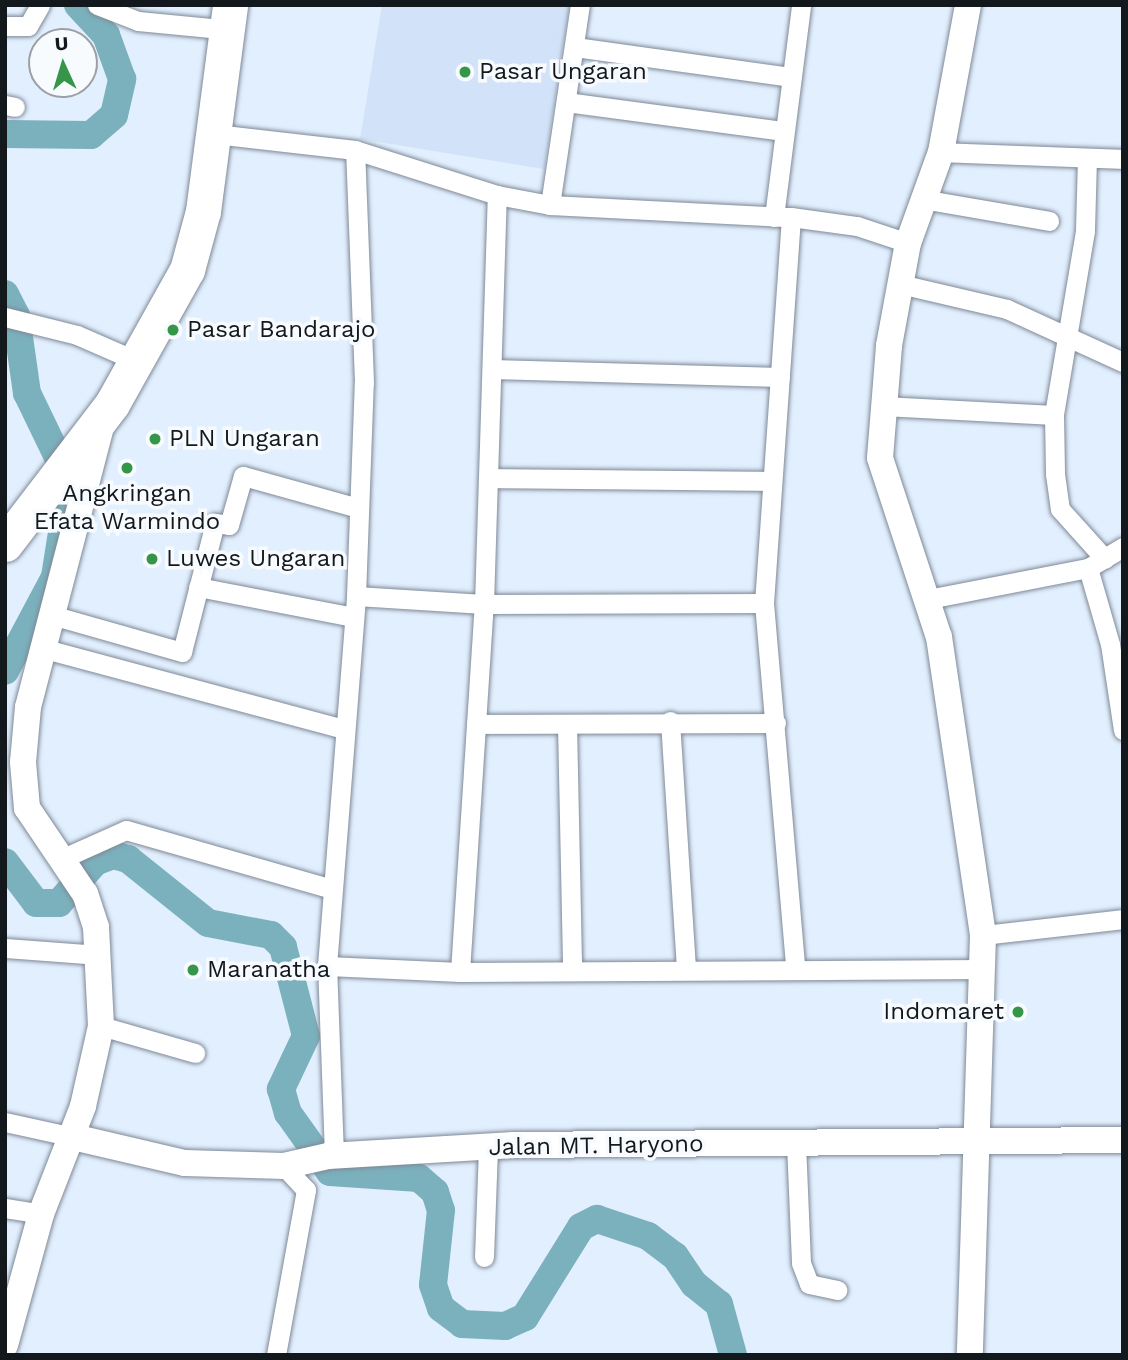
<!DOCTYPE html>
<style>
body{margin:0}
#map{position:relative;width:1128px;height:1360px;overflow:hidden;background:#e2effe;font-family:"Work Sans",sans-serif}
div>[style]{position:absolute}
.built>*{inset:0;background:#d2e3f9}
.river>*{height:28px;margin:-14px;padding:0 14px;transform-origin:14px;border-radius:14px;background:#7bb1bc}
.roads{filter:drop-shadow(0 0 2px #7e8997) drop-shadow(0 0 2px #7e8997)}
.street>*{height:19px;margin:-9.5px;padding:0 9.5px;transform-origin:9.5px;border-radius:9.5px;background:#fff}
.secondary>*{height:26px;margin:-13px;padding:0 13px;transform-origin:13px;border-radius:13px;background:#fff}
.highway>*{height:35px;margin:-17.5px;padding:0 17.5px;transform-origin:17.5px;border-radius:17.5px;background:#fff}
.dots>*{width:19px;height:19px;translate:-50% -50%;box-sizing:border-box;border:4px solid #f8fbfe;border-radius:50%}
span{translate:-50% -50%;white-space:nowrap;text-align:center;line-height:1.15;-webkit-text-stroke:7px #f8fbfe;paint-order:stroke}
.poi-label{font-size:24px;color:#13181d}
.left{translate:0 -50%;text-align:left}
.right{translate:-100% -50%;text-align:right}
.street-label{font-size:24px;color:#13181d}
.frame{position:absolute;inset:0;border:7px solid #13181d;pointer-events:none}
.north{position:absolute;left:28px;top:28px;width:70px;height:70px;box-sizing:border-box;background:#f8fbfe;border:2px solid #9ca0a4;border-radius:50%;rotate:356deg;font-size:19px;font-weight:700;line-height:28px;text-align:center;color:#13181d}
.north::after{content:'';display:block;margin:auto;width:24px;height:32px;background:#359649;clip-path:polygon(50% 0,100% 100%,50% 72%,0 100%)}
</style>
<div id="map">
<div class="built">
<i style="clip-path:polygon(382px 5px,569px 5px,544px 169px,360px 139px)"></i>
</div>
<div class="river">
<i style="left:5px;top:134px;width:86px;rotate:0.7deg"></i>
<i style="left:91px;top:135px;width:30px;rotate:-41deg"></i>
<i style="left:114px;top:115px;width:37px;rotate:-77deg"></i>
<i style="left:122px;top:79px;width:47px;rotate:-110deg"></i>
<i style="left:106px;top:35px;width:41px;rotate:-133deg"></i>
<i style="left:5px;top:294px;width:25px;rotate:63deg"></i>
<i style="left:16px;top:316px;width:78px;rotate:81.9deg"></i>
<i style="left:27px;top:393px;width:99px;rotate:64.2deg"></i>
<i style="left:70px;top:482px;width:96px;rotate:99deg"></i>
<i style="left:55px;top:577px;width:106px;rotate:118deg"></i>
<i style="left:5px;top:862px;width:51px;rotate:52.9deg"></i>
<i style="left:36px;top:903px;width:23px"></i>
<i style="left:59px;top:903px;width:55px;rotate:-48.7deg"></i>
<i style="left:95px;top:862px;width:19px;rotate:-21deg"></i>
<i style="left:113px;top:855px;width:16px;rotate:15deg"></i>
<i style="left:128px;top:859px;width:102px;rotate:38.7deg"></i>
<i style="left:208px;top:923px;width:64px;rotate:10.8deg"></i>
<i style="left:271px;top:935px;width:17px;rotate:45deg"></i>
<i style="left:283px;top:947px;width:92px;rotate:75.5deg"></i>
<i style="left:306px;top:1036px;width:59px;rotate:115.3deg"></i>
<i style="left:281px;top:1089px;width:25px;rotate:74deg"></i>
<i style="left:288px;top:1113px;width:72px;rotate:54.6deg"></i>
<i style="left:330px;top:1172px;width:89px;rotate:3.9deg"></i>
<i style="left:419px;top:1178px;width:21px;rotate:41deg"></i>
<i style="left:435px;top:1192px;width:19px;rotate:72deg"></i>
<i style="left:441px;top:1210px;width:75px;rotate:96.1deg"></i>
<i style="left:433px;top:1285px;width:24px;rotate:71deg"></i>
<i style="left:441px;top:1308px;width:26px;rotate:37deg"></i>
<i style="left:462px;top:1324px;width:43px;rotate:2.7deg"></i>
<i style="left:505px;top:1326px;width:22px;rotate:-24deg"></i>
<i style="left:525px;top:1317px;width:106px;rotate:-58.1deg"></i>
<i style="left:581px;top:1227px;width:18px;rotate:-27deg"></i>
<i style="left:597px;top:1219px;width:54px;rotate:18.4deg"></i>
<i style="left:648px;top:1236px;width:34px;rotate:37deg"></i>
<i style="left:675px;top:1256px;width:34px;rotate:56deg"></i>
<i style="left:694px;top:1284px;width:32px;rotate:39deg"></i>
<i style="left:719px;top:1304px;width:53px;rotate:74.6deg"></i>
</div>
<div class="roads">
<div class="street">
<i style="left:97px;top:5px;width:44px;rotate:21.3deg"></i>
<i style="left:138px;top:21px;width:73px;rotate:5.5deg"></i>
<i style="left:5px;top:26px;width:23px"></i>
<i style="left:28px;top:26px;width:24px;rotate:-60deg"></i>
<i style="left:575px;top:47px;width:217px;rotate:7.9deg"></i>
<i style="left:566px;top:102px;width:218px;rotate:7.6deg"></i>
<i style="left:5px;top:105px;width:10px;rotate:11deg"></i>
<i style="left:215px;top:134px;width:141px;rotate:6.5deg"></i>
<i style="left:355px;top:150px;width:149px;rotate:17.6deg"></i>
<i style="left:497px;top:195px;width:54px;rotate:10.7deg"></i>
<i style="left:550px;top:205px;width:241px;rotate:2.9deg"></i>
<i style="left:791px;top:217px;width:67px;rotate:7.8deg"></i>
<i style="left:857px;top:226px;width:54px;rotate:18.4deg"></i>
<i style="left:941px;top:152px;width:182px;rotate:2.2deg"></i>
<i style="left:1087px;top:158px;width:73px;rotate:91.6deg"></i>
<i style="left:1085px;top:231px;width:187px;rotate:99.6deg"></i>
<i style="left:1054px;top:415px;width:59px;rotate:89deg"></i>
<i style="left:1055px;top:474px;width:35px;rotate:82deg"></i>
<i style="left:1060px;top:509px;width:67px;rotate:48deg"></i>
<i style="left:922px;top:199px;width:129px;rotate:9.8deg"></i>
<i style="left:550px;top:205px;width:202px;rotate:-81.5deg"></i>
<i style="left:774px;top:217px;width:214px;rotate:-82.7deg"></i>
<i style="left:791px;top:217px;width:387px;rotate:94deg"></i>
<i style="left:764px;top:603px;width:365px;rotate:85.1deg"></i>
<i style="left:900px;top:284px;width:110px;rotate:13.2deg"></i>
<i style="left:1007px;top:309px;width:128px;rotate:24.6deg"></i>
<i style="left:5px;top:317px;width:74px;rotate:14deg"></i>
<i style="left:77px;top:335px;width:50px;rotate:23.5deg"></i>
<i style="left:492px;top:369px;width:288px;rotate:1.6deg"></i>
<i style="left:883px;top:406px;width:171px;rotate:3deg"></i>
<i style="left:489px;top:478px;width:281px;rotate:0.6deg"></i>
<i style="left:1123px;top:547px;width:41px;rotate:149deg"></i>
<i style="left:1088px;top:568px;width:79px;rotate:73.9deg"></i>
<i style="left:1110px;top:644px;width:87px;rotate:81.4deg"></i>
<i style="left:198px;top:587px;width:159px;rotate:10.9deg"></i>
<i style="left:356px;top:596px;width:128px;rotate:3.6deg"></i>
<i style="left:484px;top:604px;width:280px;rotate:-0.2deg"></i>
<i style="left:928px;top:599px;width:163px;rotate:-11deg"></i>
<i style="left:55px;top:616px;width:132px;rotate:15.8deg"></i>
<i style="left:182px;top:652px;width:133px;rotate:-75.7deg"></i>
<i style="left:215px;top:523px;width:14px;rotate:8deg"></i>
<i style="left:229px;top:525px;width:51px;rotate:-74.1deg"></i>
<i style="left:243px;top:476px;width:119px;rotate:15.5deg"></i>
<i style="left:45px;top:649px;width:310px;rotate:15deg"></i>
<i style="left:670px;top:721px;width:249px;rotate:86.3deg"></i>
<i style="left:476px;top:724px;width:300px;rotate:-0.2deg"></i>
<i style="left:567px;top:724px;width:246px;rotate:88.8deg"></i>
<i style="left:59px;top:860px;width:73px;rotate:-24.1deg"></i>
<i style="left:126px;top:830px;width:214px;rotate:16deg"></i>
<i style="left:983px;top:935px;width:141px;rotate:-6.5deg"></i>
<i style="left:5px;top:948px;width:95px;rotate:4.2deg"></i>
<i style="left:327px;top:966px;width:133px;rotate:2.6deg"></i>
<i style="left:460px;top:972px;width:524px;rotate:-0.33deg"></i>
<i style="left:460px;top:972px;width:369px;rotate:-86.3deg"></i>
<i style="left:484px;top:604px;width:409px;rotate:-88.2deg"></i>
<i style="left:101px;top:1026px;width:98px;rotate:16deg"></i>
<i style="left:5px;top:1122px;width:70px;rotate:12.4deg"></i>
<i style="left:796px;top:1143px;width:120px;rotate:87.6deg"></i>
<i style="left:801px;top:1263px;width:22px;rotate:69deg"></i>
<i style="left:809px;top:1284px;width:29px;rotate:12deg"></i>
<i style="left:334px;top:1155px;width:189px;rotate:-92.1deg"></i>
<i style="left:327px;top:966px;width:371px;rotate:-85.5deg"></i>
<i style="left:356px;top:596px;width:214px;rotate:-87.9deg"></i>
<i style="left:364px;top:382px;width:232px;rotate:-92.2deg"></i>
<i style="left:5px;top:1208px;width:36px;rotate:9deg"></i>
<i style="left:484px;top:1257px;width:110px;rotate:-87.9deg"></i>
<i style="left:276px;top:1355px;width:168px;rotate:-79.7deg"></i>
<i style="left:306px;top:1190px;width:33px;rotate:-133deg"></i>
</div>
<div class="secondary">
<i style="left:968px;top:5px;width:149px;rotate:100.4deg"></i>
<i style="left:941px;top:152px;width:97px;rotate:109.9deg"></i>
<i style="left:908px;top:243px;width:105px;rotate:100.5deg"></i>
<i style="left:889px;top:346px;width:112px;rotate:94.6deg"></i>
<i style="left:880px;top:458px;width:188px;rotate:71.8deg"></i>
<i style="left:939px;top:637px;width:301px;rotate:81.6deg"></i>
<i style="left:983px;top:935px;width:420px;rotate:91.8deg"></i>
<i style="left:73px;top:1137px;width:115px;rotate:13.1deg"></i>
<i style="left:185px;top:1163px;width:99px;rotate:1.7deg"></i>
<i style="left:284px;top:1166px;width:45px;rotate:-12.8deg"></i>
<i style="left:328px;top:1156px;width:186px;rotate:-3.4deg"></i>
<i style="left:514px;top:1145px;width:609px;rotate:-0.47deg"></i>
<i style="left:5px;top:1345px;width:136px;rotate:-74.6deg"></i>
<i style="left:41px;top:1214px;width:116px;rotate:-68.7deg"></i>
<i style="left:83px;top:1106px;width:82px;rotate:-77.3deg"></i>
<i style="left:101px;top:1026px;width:99px;rotate:-92.9deg"></i>
<i style="left:96px;top:927px;width:35px;rotate:-108deg"></i>
<i style="left:85px;top:894px;width:104px;rotate:-124deg"></i>
<i style="left:27px;top:808px;width:46px;rotate:-95deg"></i>
<i style="left:23px;top:762px;width:55px;rotate:-84.8deg"></i>
<i style="left:28px;top:707px;width:294px;rotate:-75.4deg"></i>
</div>
<div class="highway">
<i style="left:5px;top:544px;width:176px;rotate:-52.6deg"></i>
<i style="left:112px;top:404px;width:154px;rotate:-60.8deg"></i>
<i style="left:187px;top:270px;width:61px;rotate:-74.8deg"></i>
<i style="left:203px;top:211px;width:208px;rotate:-82.5deg"></i>
</div>
</div>
<div class="dots">
<i style="left:465px;top:72px;background:#359649"></i>
<i style="left:173px;top:330px;background:#359649"></i>
<i style="left:155px;top:439px;background:#359649"></i>
<i style="left:127px;top:468px;background:#359649"></i>
<i style="left:152px;top:559px;background:#359649"></i>
<i style="left:193px;top:970px;background:#359649"></i>
<i style="left:1018px;top:1012px;background:#359649"></i>
</div>
<div class="poi-label">
<span class="left" style="left:479px;top:72px">Pasar Ungaran</span>
<span class="left" style="left:187px;top:330px">Pasar Bandarajo</span>
<span class="left" style="left:169px;top:439px">PLN Ungaran</span>
<span style="left:127px;top:508px">Angkringan<br>Efata Warmindo</span>
<span class="left" style="left:166px;top:559px">Luwes Ungaran</span>
<span class="left" style="left:207px;top:970px">Maranatha</span>
<span class="right" style="left:1004px;top:1012px">Indomaret</span>
</div>
<div class="street-label">
<span style="left:596px;top:1146px;rotate:-1deg">Jalan MT. Haryono</span>
</div>
<div class="frame"></div>
<div class="north">U</div>
</div>
